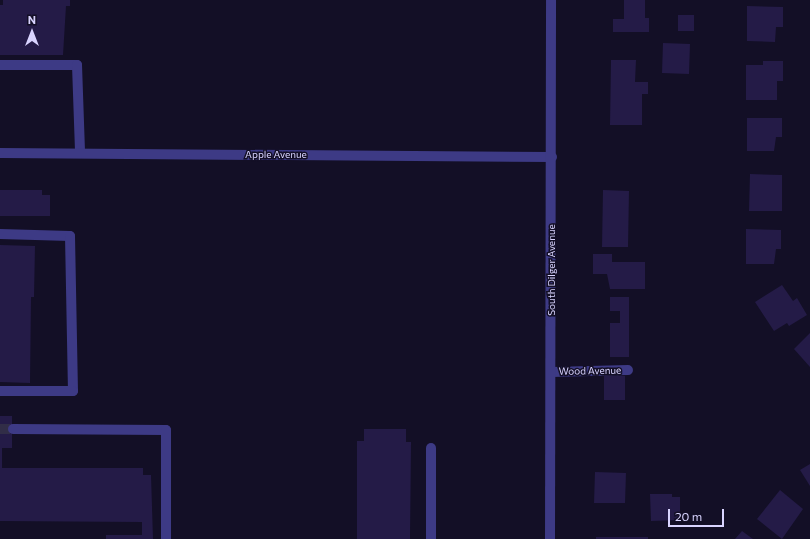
<!DOCTYPE html>
<style>
body{margin:0}
#map{position:relative;width:810px;height:539px;overflow:hidden;background:#130f26;font-family:Commissioner,sans-serif}
div>[style]{position:absolute}
.building>*{inset:0;background:#241b47}
.minor-tunnel>*{height:10px;margin-top:-5px;transform-origin:0;background:repeating-linear-gradient(90deg,#312d47 0 10px,transparent 0 15px)}
.minor>*{height:10px;margin:-5px;padding:0 5px;transform-origin:5px;border-radius:5px;background:#3d3a85}
span{translate:-50% -50%;white-space:nowrap;text-align:center;line-height:1.15;-webkit-text-stroke:3px #130f26;paint-order:stroke}
.street-label{font-size:10px;color:#d9d4ff}
.north{position:absolute;left:12px;top:12px;width:40px;height:40px;-webkit-text-stroke:3px #130f26;paint-order:stroke;rotate:0deg;font-size:11px;font-weight:700;line-height:16px;text-align:center;color:#d9d4ff}
.north::after{content:'';display:block;margin:auto;width:14px;height:18px;background:#d9d4ff;clip-path:polygon(50% 0,100% 100%,50% 72%,0 100%)}
.scale{position:absolute;left:668px;top:509px;width:56px;height:18px;box-sizing:border-box;border:2px solid #d9d4ff;border-top:0;padding-left:5px;font-size:12px;line-height:14px;white-space:nowrap;color:#d9d4ff;-webkit-text-stroke:3px #130f26;paint-order:stroke}
</style>
<div id="map">
<div class="building">
<i style="clip-path:polygon(3px 0,70px 0,70px 6px,66px 6px,63px 55px,0 55px,0 5px,3px 5px)"></i>
<i style="clip-path:polygon(624px 0,645px 0,645px 18px,649px 18px,649px 32px,613px 32px,613px 19px,624px 19px)"></i>
<i style="clip-path:polygon(747px 6px,783px 7px,783px 27px,776px 27px,775px 42px,747px 41px)"></i>
<i style="clip-path:polygon(678px 15px,694px 15px,694px 31px,678px 31px)"></i>
<i style="clip-path:polygon(663px 43px,690px 44px,689px 74px,662px 73px)"></i>
<i style="clip-path:polygon(611px 60px,636px 60px,635px 82px,648px 82px,648px 94px,642px 94px,642px 125px,610px 125px)"></i>
<i style="clip-path:polygon(763px 61px,783px 61px,783px 81px,777px 81px,777px 100px,746px 100px,746px 65px,763px 65px)"></i>
<i style="clip-path:polygon(747px 118px,782px 118px,782px 137px,776px 137px,774px 151px,747px 151px)"></i>
<i style="clip-path:polygon(750px 174px,782px 175px,782px 211px,749px 211px)"></i>
<i style="clip-path:polygon(0 190px,42px 190px,42px 195px,50px 195px,50px 216px,0 216px)"></i>
<i style="clip-path:polygon(603px 190px,629px 191px,628px 247px,602px 247px)"></i>
<i style="clip-path:polygon(746px 229px,781px 230px,781px 249px,776px 249px,774px 264px,746px 264px)"></i>
<i style="clip-path:polygon(0 245px,35px 246px,34px 297px,31px 297px,30px 383px,0 382px)"></i>
<i style="clip-path:polygon(593px 254px,612px 254px,612px 262px,645px 262px,645px 289px,610px 289px,607px 274px,593px 274px)"></i>
<i style="clip-path:polygon(782px 285px,793px 301px,797px 298px,807px 315px,789px 326px,787px 323px,774px 331px,755px 302px)"></i>
<i style="clip-path:polygon(610px 297px,629px 297px,629px 357px,610px 357px,610px 323px,620px 323px,620px 311px,610px 311px)"></i>
<i style="clip-path:polygon(810px 333px,810px 367px,794px 349px)"></i>
<i style="clip-path:polygon(604px 376px,625px 376px,625px 400px,604px 400px)"></i>
<i style="clip-path:polygon(0 416px,12px 416px,12px 448px,2px 448px,2px 468px,143px 468px,143px 475px,151px 475px,153px 539px,106px 539px,106px 535px,142px 535px,142px 522px,0 521px)"></i>
<i style="clip-path:polygon(364px 429px,406px 429px,406px 442px,411px 442px,410px 539px,357px 539px,357px 441px,364px 441px)"></i>
<i style="clip-path:polygon(810px 464px,810px 486px,800px 470px)"></i>
<i style="clip-path:polygon(595px 472px,626px 473px,625px 503px,594px 503px)"></i>
<i style="clip-path:polygon(780px 490px,803px 509px,782px 539px,757px 519px)"></i>
<i style="clip-path:polygon(650px 494px,672px 494px,672px 497px,680px 497px,680px 520px,651px 521px)"></i>
<i style="clip-path:polygon(742px 531px,753px 539px,735px 539px)"></i>
<i style="clip-path:polygon(596px 537px,648px 537px,648px 539px,596px 539px)"></i>
</div>
<div class="minor-tunnel">
<i style="left:0;top:429px;width:13px"></i>
</div>
<div class="minor">
<i style="left:0;top:65px;width:77px"></i>
<i style="left:77px;top:65px;width:88px;rotate:88deg"></i>
<i style="left:0;top:153px;width:552px;rotate:0.42deg"></i>
<i style="left:0;top:234px;width:70px;rotate:1.6deg"></i>
<i style="left:70px;top:236px;width:155px;rotate:88.9deg"></i>
<i style="left:73px;top:391px;width:73px;rotate:180deg"></i>
<i style="left:552px;top:372px;width:76px;rotate:-1.5deg"></i>
<i style="left:13px;top:429px;width:153px;rotate:0.4deg"></i>
<i style="left:166px;top:430px;width:109px;rotate:90deg"></i>
<i style="left:431px;top:539px;width:91px;rotate:-90deg"></i>
<i style="left:550px;top:539px;width:539px;rotate:-89.89deg"></i>
</div>
<div class="street-label">
<span style="left:276px;top:155px">Apple Avenue</span>
<span style="left:552px;top:270px;rotate:-90deg">South Dilger Avenue</span>
<span style="left:590px;top:371px;rotate:-1deg">Wood Avenue</span>
</div>
<div class="north">N</div>
<div class="scale">20 m</div>
</div>
